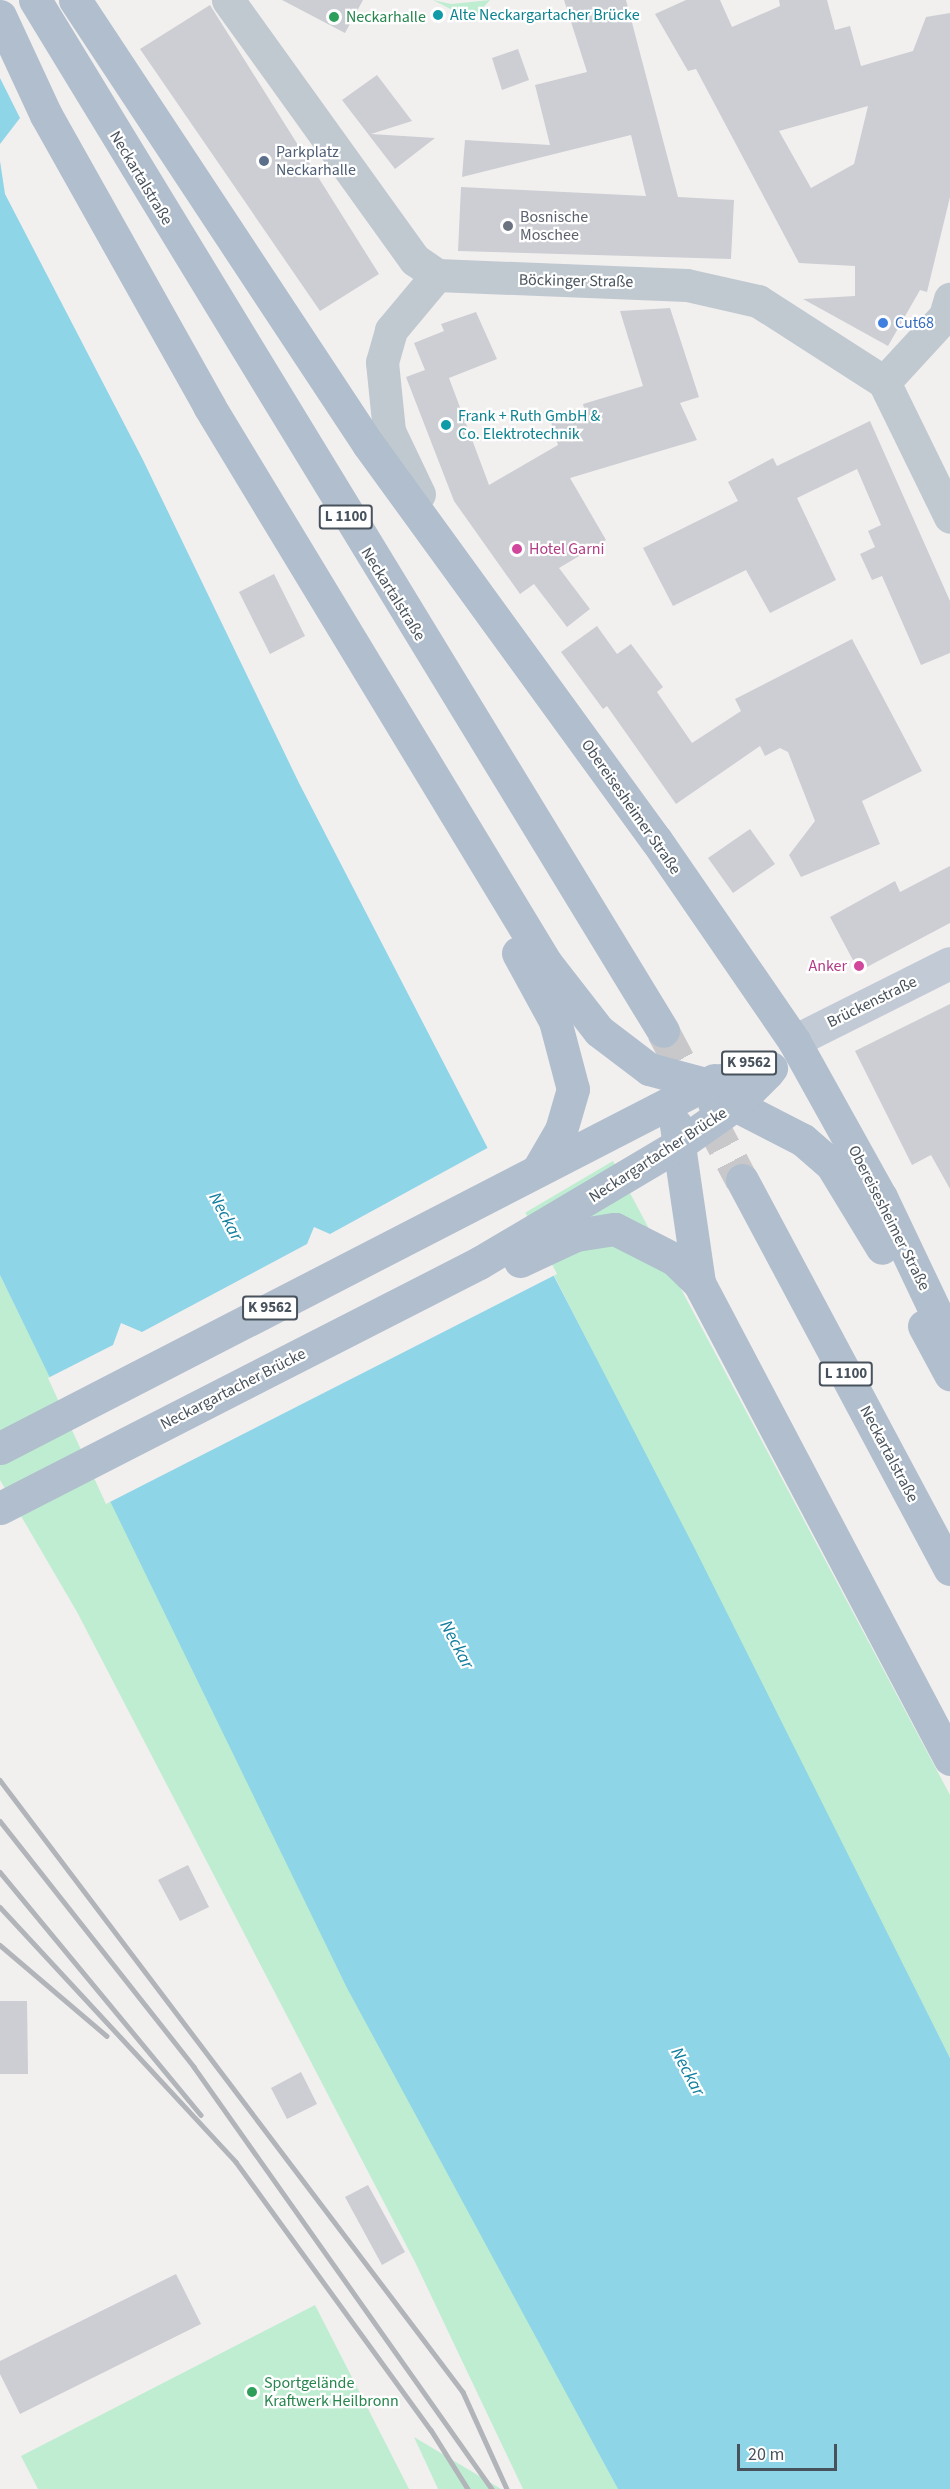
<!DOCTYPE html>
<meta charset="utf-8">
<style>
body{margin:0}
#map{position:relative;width:950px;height:2489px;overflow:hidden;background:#f2efef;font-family:"Source Sans 3",sans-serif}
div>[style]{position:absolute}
.green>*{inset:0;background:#bfedd1}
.water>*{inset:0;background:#8ed5e8}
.pier>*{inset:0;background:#f2efef}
.building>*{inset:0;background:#ccced3}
.primary-tunnel>*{height:33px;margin-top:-16.5px;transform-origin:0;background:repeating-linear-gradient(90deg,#c8c8ca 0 33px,transparent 0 49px)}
.street>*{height:33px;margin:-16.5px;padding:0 16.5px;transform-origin:16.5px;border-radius:16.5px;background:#c0c9d0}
.secondary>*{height:33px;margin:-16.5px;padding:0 16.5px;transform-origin:16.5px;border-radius:16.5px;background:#c1cad5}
.primary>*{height:33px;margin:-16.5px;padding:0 16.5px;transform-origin:16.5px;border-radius:16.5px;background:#b0becd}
.rail>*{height:4.5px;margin:-2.25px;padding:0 2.25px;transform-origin:2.25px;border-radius:2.25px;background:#b1b4b9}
.dots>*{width:16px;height:16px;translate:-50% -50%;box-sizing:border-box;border:3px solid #fff;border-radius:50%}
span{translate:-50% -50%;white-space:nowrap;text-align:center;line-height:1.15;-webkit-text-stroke:4.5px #fff;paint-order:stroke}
.shield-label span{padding:2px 4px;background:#fff;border:2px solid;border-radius:4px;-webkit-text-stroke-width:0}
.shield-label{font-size:15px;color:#48525c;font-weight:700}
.culture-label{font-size:16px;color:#0d838f}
.left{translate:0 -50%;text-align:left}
.leisure-label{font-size:16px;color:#27864d}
.service-label{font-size:16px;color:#4e5e75}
.street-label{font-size:16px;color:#48525c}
.worship-label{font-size:16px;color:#5b616d}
.shop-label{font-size:16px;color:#366cbe}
.hotel-label{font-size:16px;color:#b23c85}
.right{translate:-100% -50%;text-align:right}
.water-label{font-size:18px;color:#127f9e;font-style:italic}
.scale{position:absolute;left:737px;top:2444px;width:100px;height:27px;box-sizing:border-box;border:3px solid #48525c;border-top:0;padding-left:8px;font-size:18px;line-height:21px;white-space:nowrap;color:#48525c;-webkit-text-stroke:4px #fff;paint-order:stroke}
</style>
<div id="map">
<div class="green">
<i style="clip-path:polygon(433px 0,451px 4px,490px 0,472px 20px)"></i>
<i style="clip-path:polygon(613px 1161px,950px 1795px,950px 2058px,523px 1214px)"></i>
<i style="clip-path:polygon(0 1275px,59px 1395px,618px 2489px,523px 2489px,416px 2264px,77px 1612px,0 1480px)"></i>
<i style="clip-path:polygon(315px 2305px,409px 2489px,38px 2489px,21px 2456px)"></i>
<i style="clip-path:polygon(414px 2437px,501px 2489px,438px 2489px)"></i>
</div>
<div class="water">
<i style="clip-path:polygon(0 78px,20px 118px,0 144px)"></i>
<i style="clip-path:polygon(0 161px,5px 194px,143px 460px,299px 783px,695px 1549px,950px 2058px,950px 2489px,618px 2489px,347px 1988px,0 1275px)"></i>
</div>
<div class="pier">
<i style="clip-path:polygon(491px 1146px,557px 1274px,106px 1504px,48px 1378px,113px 1345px,121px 1323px,142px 1332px,307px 1244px,314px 1227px,330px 1234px)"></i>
</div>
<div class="building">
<i style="clip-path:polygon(282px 0,363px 0,345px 33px)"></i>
<i style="clip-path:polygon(564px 0,626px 0,678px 197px,734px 200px,731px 259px,458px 251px,461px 187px,646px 196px,631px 135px,462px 177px,465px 140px,550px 145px,535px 85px,587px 72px)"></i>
<i style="clip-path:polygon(evenodd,686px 0,720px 0,732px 27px,780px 6px,779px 0,827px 0,835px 30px,850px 26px,861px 66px,913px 51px,926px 17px,950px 13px,950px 197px,927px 292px,920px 290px,888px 346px,803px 299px,855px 296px,855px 266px,799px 263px,696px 69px,688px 71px,655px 14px,686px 0,868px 106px,854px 164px,811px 188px,779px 131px,868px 106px)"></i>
<i style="clip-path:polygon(210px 5px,379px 274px,320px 311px,140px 49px)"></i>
<i style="clip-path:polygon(518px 49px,529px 80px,502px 90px,492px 58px)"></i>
<i style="clip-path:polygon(377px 75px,412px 121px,371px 134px,435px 138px,395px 169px,342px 100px)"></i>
<i style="clip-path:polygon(670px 308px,699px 397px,680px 403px,697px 440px,570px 478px,606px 540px,559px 568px,590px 609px,567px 627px,534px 584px,520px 594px,454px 501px,406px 377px,425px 370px,414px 343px,444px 331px,441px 324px,476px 312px,497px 359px,449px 378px,489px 485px,558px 445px,551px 422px,585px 412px,583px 404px,643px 386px,620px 311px)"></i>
<i style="clip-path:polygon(870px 421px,950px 601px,950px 653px,921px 665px,882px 576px,872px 580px,860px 554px,875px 547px,868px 531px,881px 525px,857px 469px,797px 498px,836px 580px,770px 613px,746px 570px,673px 606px,643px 548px,738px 501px,728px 482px,773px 458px,777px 466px)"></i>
<i style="clip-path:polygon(274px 574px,305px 636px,270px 654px,239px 592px)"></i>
<i style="clip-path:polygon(597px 626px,617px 654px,631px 644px,663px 687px,657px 692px,692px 743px,741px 711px,735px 699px,852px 639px,922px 771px,862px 801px,880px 844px,801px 877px,789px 855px,815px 821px,788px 752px,780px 748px,765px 756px,760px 746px,676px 804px,607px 706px,603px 709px,561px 652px)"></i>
<i style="clip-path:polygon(750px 829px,775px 864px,733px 893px,708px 858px)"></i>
<i style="clip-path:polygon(950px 866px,950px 923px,865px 968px,855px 964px,830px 917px,895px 881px,900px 892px)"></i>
<i style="clip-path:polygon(950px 1004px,950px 1189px,931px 1155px,912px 1165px,855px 1051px)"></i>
<i style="clip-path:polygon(188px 1865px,209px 1907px,180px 1921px,158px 1880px)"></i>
<i style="clip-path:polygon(0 2001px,27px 2001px,28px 2074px,0 2074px)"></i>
<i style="clip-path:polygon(301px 2072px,317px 2104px,287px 2119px,271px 2088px)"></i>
<i style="clip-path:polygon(368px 2185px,405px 2252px,382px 2265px,345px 2197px)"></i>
<i style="clip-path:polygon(176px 2274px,201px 2324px,20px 2414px,0 2374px,0 2361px)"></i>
</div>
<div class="primary-tunnel">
<i style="left:663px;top:1031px;width:169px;rotate:62.1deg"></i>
</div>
<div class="street">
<i style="left:228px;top:0;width:320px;rotate:54.3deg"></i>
<i style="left:415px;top:260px;width:27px;rotate:34deg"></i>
<i style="left:437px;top:275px;width:250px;rotate:2.3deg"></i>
<i style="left:687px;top:285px;width:73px;rotate:12.7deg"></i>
<i style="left:758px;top:301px;width:150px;rotate:32.7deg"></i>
<i style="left:884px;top:382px;width:150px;rotate:63.9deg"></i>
<i style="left:884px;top:382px;width:90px;rotate:-47.3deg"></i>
<i style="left:945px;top:316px;width:18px;rotate:-74deg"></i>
<i style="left:419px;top:494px;width:70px;rotate:-115.5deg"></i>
<i style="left:389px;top:431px;width:69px;rotate:-95.8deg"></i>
<i style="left:382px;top:362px;width:33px;rotate:-74deg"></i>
<i style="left:391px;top:330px;width:72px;rotate:-50.1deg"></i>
</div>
<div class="secondary">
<i style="left:794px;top:1041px;width:174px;rotate:-26.6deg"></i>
</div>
<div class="primary">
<i style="left:35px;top:0;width:1207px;rotate:58.65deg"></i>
<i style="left:75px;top:0;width:532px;rotate:56.58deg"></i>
<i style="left:368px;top:444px;width:490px;rotate:54deg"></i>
<i style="left:656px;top:840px;width:244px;rotate:55.5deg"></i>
<i style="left:794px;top:1041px;width:179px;rotate:60.9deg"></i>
<i style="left:881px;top:1197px;width:161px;rotate:64.6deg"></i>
<i style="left:0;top:16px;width:109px;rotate:65.1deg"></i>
<i style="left:46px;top:115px;width:334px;rotate:60.7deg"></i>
<i style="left:209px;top:406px;width:651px;rotate:58.82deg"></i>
<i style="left:546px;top:963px;width:86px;rotate:52.1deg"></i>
<i style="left:599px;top:1031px;width:63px;rotate:37.2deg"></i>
<i style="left:649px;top:1069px;width:58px;rotate:15deg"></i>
<i style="left:705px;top:1084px;width:68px;rotate:-13.6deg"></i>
<i style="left:518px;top:953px;width:77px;rotate:61.4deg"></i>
<i style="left:555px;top:1021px;width:70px;rotate:75.2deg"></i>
<i style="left:573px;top:1089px;width:43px;rotate:106.3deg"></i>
<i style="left:561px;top:1130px;width:44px;rotate:120.1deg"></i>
<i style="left:714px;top:1103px;width:21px;rotate:5deg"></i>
<i style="left:735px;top:1105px;width:76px;rotate:27.2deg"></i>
<i style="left:803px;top:1140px;width:37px;rotate:41deg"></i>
<i style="left:831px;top:1164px;width:98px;rotate:58.7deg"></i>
<i style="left:676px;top:1125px;width:160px;rotate:81.7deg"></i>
<i style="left:742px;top:1180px;width:441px;rotate:61.9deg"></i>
<i style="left:520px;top:1261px;width:62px;rotate:-24.9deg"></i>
<i style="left:576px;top:1235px;width:39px;rotate:-9deg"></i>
<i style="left:615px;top:1229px;width:66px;rotate:27deg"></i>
<i style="left:674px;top:1259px;width:35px;rotate:44deg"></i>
<i style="left:699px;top:1283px;width:538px;rotate:62.2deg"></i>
<i style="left:924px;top:1326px;width:55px;rotate:61.6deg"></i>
<i style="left:0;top:1448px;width:803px;rotate:-27.27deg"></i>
<i style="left:0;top:1508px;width:538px;rotate:-27.09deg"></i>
<i style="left:479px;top:1263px;width:231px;rotate:-30.7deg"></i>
<i style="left:678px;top:1145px;width:70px;rotate:-35.1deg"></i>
<i style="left:735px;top:1105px;width:47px;rotate:-45deg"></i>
</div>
<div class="rail">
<i style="left:0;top:1780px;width:767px;rotate:52.89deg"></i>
<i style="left:463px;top:2392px;width:107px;rotate:65.6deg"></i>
<i style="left:0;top:1821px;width:313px;rotate:51.7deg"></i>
<i style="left:194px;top:2067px;width:517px;rotate:54.77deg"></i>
<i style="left:0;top:1872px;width:315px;rotate:50.4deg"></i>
<i style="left:0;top:1907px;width:347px;rotate:47.2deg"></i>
<i style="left:236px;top:2162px;width:331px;rotate:54deg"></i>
<i style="left:431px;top:2430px;width:70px;rotate:57.9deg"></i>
<i style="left:0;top:1945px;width:140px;rotate:40.4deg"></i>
</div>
<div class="dots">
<i style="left:438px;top:15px;background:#0f9aa8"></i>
<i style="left:334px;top:17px;background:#2e9e5b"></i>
<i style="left:264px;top:161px;background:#5c6f8a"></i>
<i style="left:508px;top:226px;background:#6b7280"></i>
<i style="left:883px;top:323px;background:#3f7fe0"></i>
<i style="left:446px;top:425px;background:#0f9aa8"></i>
<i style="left:517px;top:549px;background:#d1479c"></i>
<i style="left:859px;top:966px;background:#d1479c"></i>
<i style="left:252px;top:2392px;background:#2e9e5b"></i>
</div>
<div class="shield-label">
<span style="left:346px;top:517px">L 1100</span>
<span style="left:749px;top:1063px">K 9562</span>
<span style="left:270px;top:1308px">K 9562</span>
<span style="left:846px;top:1374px">L 1100</span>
</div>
<div class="culture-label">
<span class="left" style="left:450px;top:15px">Alte Neckargartacher Brücke</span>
<span class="left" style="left:458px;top:425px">Frank + Ruth GmbH &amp;<br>Co. Elektrotechnik</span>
</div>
<div class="leisure-label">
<span class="left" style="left:346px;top:17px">Neckarhalle</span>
<span class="left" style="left:264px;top:2392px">Sportgelände<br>Kraftwerk Heilbronn</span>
</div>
<div class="service-label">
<span class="left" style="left:276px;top:161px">Parkplatz<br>Neckarhalle</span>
</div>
<div class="street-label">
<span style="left:141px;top:178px;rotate:59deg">Neckartalstraße</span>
<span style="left:576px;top:281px;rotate:1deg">Böckinger Straße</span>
<span style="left:393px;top:594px;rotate:58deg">Neckartalstraße</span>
<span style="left:631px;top:807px;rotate:55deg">Obereisesheimer Straße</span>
<span style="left:872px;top:1002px;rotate:-26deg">Brückenstraße</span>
<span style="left:658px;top:1155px;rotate:-33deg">Neckargartacher Brücke</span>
<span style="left:889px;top:1218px;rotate:63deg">Obereisesheimer Straße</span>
<span style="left:233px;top:1389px;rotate:-27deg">Neckargartacher Brücke</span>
<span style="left:889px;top:1454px;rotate:62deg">Neckartalstraße</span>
</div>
<div class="worship-label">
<span class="left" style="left:520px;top:226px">Bosnische<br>Moschee</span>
</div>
<div class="shop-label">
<span class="left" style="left:895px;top:323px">Cut68</span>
</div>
<div class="hotel-label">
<span class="left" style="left:529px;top:549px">Hotel Garni</span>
<span class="right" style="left:847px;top:966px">Anker</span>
</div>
<div class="water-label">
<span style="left:225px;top:1217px;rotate:62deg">Neckar</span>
<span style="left:456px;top:1645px;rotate:62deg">Neckar</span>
<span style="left:687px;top:2072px;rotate:62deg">Neckar</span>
</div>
<div class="scale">20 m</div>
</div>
